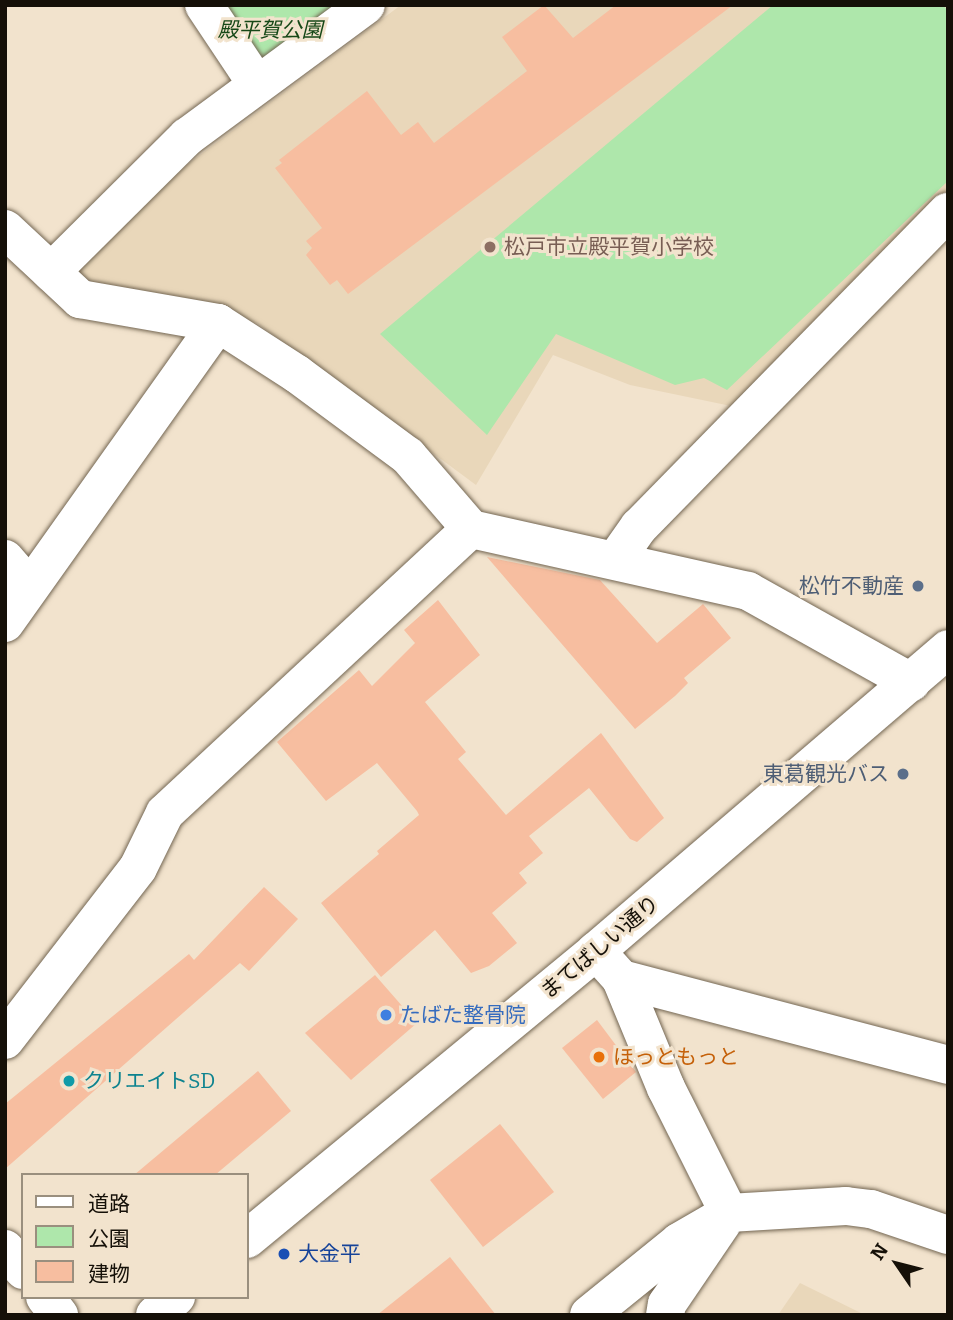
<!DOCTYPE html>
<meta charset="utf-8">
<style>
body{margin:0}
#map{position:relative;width:953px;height:1320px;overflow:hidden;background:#f2e3cd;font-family:Bitter,"Noto Sans JP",serif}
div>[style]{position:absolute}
.built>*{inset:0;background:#e9d7ba}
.green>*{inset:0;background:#aee7ab}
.building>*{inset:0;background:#f7bea0}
.roads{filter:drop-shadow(0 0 2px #736652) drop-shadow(0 0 2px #736652)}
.minor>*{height:38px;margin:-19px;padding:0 19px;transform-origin:19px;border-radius:19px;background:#fff}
.dots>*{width:19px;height:19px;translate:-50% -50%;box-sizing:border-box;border:4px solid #f2e3cd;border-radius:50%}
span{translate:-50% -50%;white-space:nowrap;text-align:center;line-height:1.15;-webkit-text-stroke:6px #f2e3cd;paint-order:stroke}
.park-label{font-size:21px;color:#164817;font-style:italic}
.education-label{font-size:21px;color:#785e54}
.left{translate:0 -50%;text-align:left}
.service-label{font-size:21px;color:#4e5e75}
.right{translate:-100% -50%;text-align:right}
.street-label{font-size:21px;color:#151008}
.shop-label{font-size:21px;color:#366cbe}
.food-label{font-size:21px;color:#c56008}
.culture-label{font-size:21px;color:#0d838f}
.transit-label{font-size:21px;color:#164399}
.frame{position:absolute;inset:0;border:7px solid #151008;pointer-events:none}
.legend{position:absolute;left:21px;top:1173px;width:228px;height:126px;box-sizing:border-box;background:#f2e3cd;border:2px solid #9a8f7e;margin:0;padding:9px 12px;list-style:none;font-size:21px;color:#151008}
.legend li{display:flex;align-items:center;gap:14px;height:35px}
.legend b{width:35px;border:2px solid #9a8f7e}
.north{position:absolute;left:862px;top:1229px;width:70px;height:70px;-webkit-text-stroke:5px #f2e3cd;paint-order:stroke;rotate:305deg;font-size:19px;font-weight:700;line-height:28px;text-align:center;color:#151008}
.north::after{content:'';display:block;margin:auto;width:24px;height:32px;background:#151008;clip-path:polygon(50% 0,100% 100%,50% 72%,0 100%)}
</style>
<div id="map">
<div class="built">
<i style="clip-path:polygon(401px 5px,948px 5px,948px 188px,731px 406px,630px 385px,553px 355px,476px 485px,257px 323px,159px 297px,87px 291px,72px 272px,110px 222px)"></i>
<i style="clip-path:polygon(800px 1283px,865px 1315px,778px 1315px)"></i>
</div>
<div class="green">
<i style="clip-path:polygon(221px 5px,343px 5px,265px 63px)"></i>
<i style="clip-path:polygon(773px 5px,943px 5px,948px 11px,948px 181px,727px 390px,704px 378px,675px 385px,556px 334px,487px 435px,380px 334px)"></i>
</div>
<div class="building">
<i style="clip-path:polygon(544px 5px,573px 38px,616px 5px,733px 5px,348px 294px,337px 280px,330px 285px,306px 255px,312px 248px,306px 241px,322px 228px,275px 168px,282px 163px,279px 160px,367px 91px,401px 135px,418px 122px,434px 143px,527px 71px,502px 37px)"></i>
<i style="clip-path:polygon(487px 557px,600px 580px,657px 643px,703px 604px,731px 638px,684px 678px,688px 683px,675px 696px,635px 729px)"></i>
<i style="clip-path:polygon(438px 600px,480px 655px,425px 702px,466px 752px,458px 759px,506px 815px,601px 733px,664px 818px,637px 842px,630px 839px,589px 788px,529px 836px,543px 853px,519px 873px,527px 883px,492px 913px,517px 943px,489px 966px,471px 973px,435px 930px,381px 977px,321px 903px,379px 854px,377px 851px,419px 815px,417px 811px,377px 763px,326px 801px,277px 742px,359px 670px,372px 686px,415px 643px,404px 630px)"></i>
<i style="clip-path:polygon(264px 887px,298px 919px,249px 971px,240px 963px,5px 1169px,5px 1104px,189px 954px,194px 960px)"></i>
<i style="clip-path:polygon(375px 975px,417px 1023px,351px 1080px,305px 1033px)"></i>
<i style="clip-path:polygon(597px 1020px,636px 1072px,603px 1099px,562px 1048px)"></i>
<i style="clip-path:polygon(258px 1071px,291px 1111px,215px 1175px,134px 1175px)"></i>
<i style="clip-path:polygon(500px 1124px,554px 1192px,483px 1247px,430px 1180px)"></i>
<i style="clip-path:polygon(450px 1257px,496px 1315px,377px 1315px)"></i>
</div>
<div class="roads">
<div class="minor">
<i style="left:204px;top:5px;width:94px;rotate:56.3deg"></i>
<i style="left:5px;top:229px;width:103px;rotate:43deg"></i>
<i style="left:80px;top:299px;width:140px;rotate:9.9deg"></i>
<i style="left:218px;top:323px;width:94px;rotate:32.8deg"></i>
<i style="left:297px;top:374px;width:138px;rotate:36.5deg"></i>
<i style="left:408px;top:456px;width:96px;rotate:49.2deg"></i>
<i style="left:471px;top:529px;width:284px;rotate:12.6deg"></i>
<i style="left:748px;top:591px;width:187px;rotate:29.2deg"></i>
<i style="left:51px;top:272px;width:192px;rotate:-44.8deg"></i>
<i style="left:187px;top:137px;width:222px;rotate:-36.4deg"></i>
<i style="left:617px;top:558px;width:38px;rotate:-55deg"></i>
<i style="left:639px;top:527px;width:441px;rotate:-45.6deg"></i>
<i style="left:5px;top:559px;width:37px;rotate:49deg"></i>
<i style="left:5px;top:623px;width:368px;rotate:-54.6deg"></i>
<i style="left:596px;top:951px;width:38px;rotate:48deg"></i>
<i style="left:621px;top:979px;width:338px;rotate:14.7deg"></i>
<i style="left:621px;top:979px;width:118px;rotate:67.6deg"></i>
<i style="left:666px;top:1088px;width:140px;rotate:63.3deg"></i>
<i style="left:5px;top:1040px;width:217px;rotate:-52.3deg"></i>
<i style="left:138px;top:868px;width:61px;rotate:-63.9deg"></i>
<i style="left:165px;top:813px;width:417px;rotate:-42.9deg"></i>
<i style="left:247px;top:1239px;width:452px;rotate:-39.5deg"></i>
<i style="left:596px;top:951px;width:464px;rotate:-40.6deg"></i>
<i style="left:5px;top:1249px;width:28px;rotate:49deg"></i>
<i style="left:45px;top:1297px;width:23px;rotate:52deg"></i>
<i style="left:155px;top:1315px;width:28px;rotate:-41deg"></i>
<i style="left:589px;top:1315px;width:116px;rotate:-39deg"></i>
<i style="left:679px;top:1242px;width:58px;rotate:-30.1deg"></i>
<i style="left:729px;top:1213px;width:117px;rotate:-3.4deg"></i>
<i style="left:846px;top:1206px;width:25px;rotate:7deg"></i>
<i style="left:871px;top:1209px;width:81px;rotate:18.7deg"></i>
<i style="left:665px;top:1315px;width:11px;rotate:-80deg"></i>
<i style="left:667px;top:1304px;width:98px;rotate:-55.8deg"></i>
</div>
</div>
<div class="dots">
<i style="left:490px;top:247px;background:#8d6e63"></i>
<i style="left:918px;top:586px;background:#5c6f8a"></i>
<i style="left:903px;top:774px;background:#5c6f8a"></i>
<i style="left:386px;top:1015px;background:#3f7fe0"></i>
<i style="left:599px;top:1057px;background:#e8710a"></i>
<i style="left:69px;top:1081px;background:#0f9aa8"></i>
<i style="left:284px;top:1254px;background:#1a4fb4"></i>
</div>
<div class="park-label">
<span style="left:270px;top:30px">殿平賀公園</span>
</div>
<div class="education-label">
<span class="left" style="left:504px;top:247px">松戸市立殿平賀小学校</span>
</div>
<div class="service-label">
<span class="right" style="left:904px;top:586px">松竹不動産</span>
<span class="right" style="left:889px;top:774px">東葛観光バス</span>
</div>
<div class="street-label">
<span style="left:600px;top:947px;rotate:-40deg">まてばしい通り</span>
</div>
<div class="shop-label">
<span class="left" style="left:400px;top:1015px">たばた整骨院</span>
</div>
<div class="food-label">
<span class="left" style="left:613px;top:1057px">ほっともっと</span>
</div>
<div class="culture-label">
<span class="left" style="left:83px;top:1081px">クリエイトSD</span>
</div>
<div class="transit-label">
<span class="left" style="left:298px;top:1254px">大金平</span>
</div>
<div class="frame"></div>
<ul class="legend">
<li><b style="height:9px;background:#fff"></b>道路</li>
<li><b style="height:19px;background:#aee7ab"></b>公園</li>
<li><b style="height:19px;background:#f7bea0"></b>建物</li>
</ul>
<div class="north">N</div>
</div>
